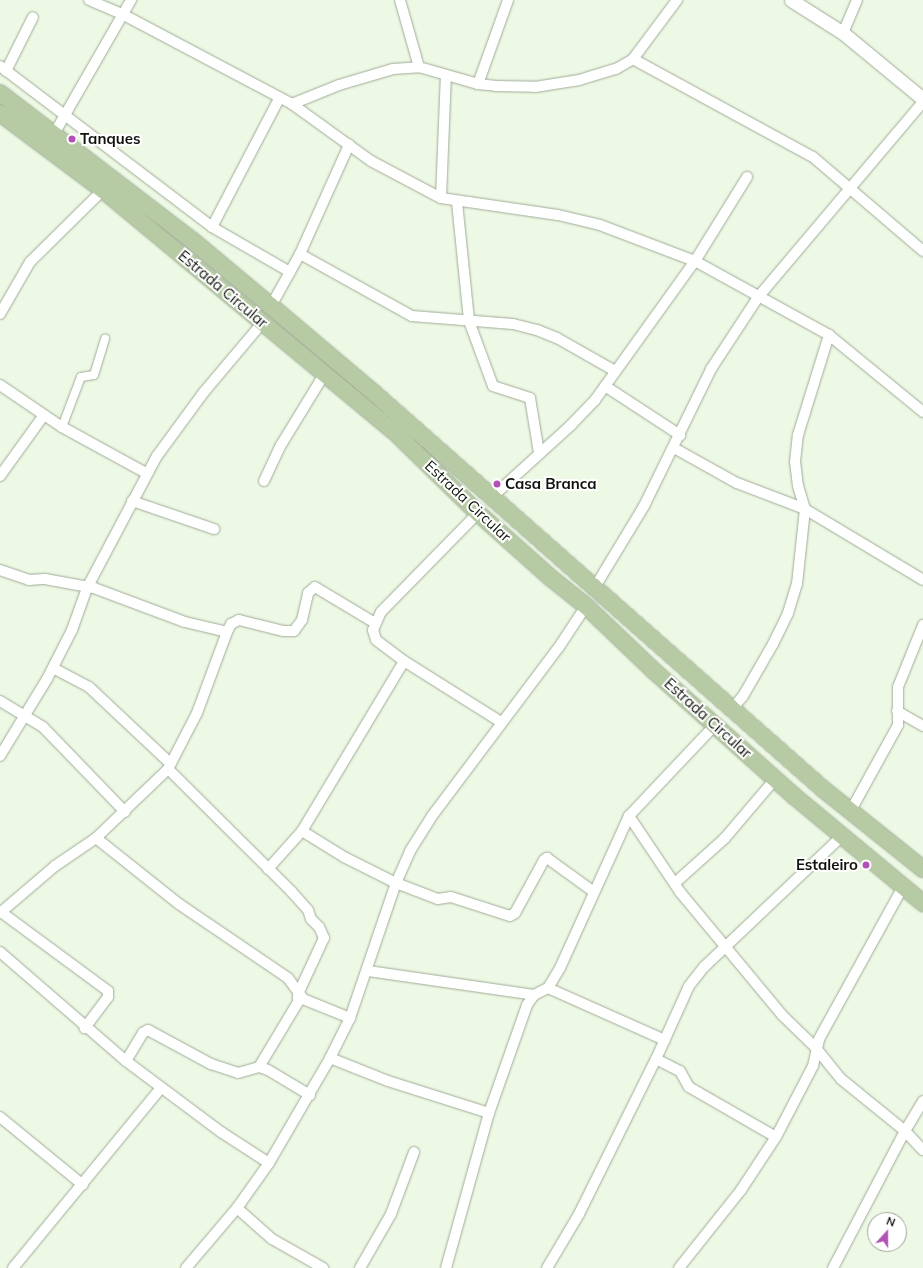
<!DOCTYPE html>
<style>
body{margin:0}
#map{position:relative;width:923px;height:1268px;overflow:hidden;background:#edf9e4;font-family:Mulish,sans-serif}
div>[style]{position:absolute}
.roads{filter:drop-shadow(0 0 1px #a0ab98) drop-shadow(0 0 1px #a0ab98)}
.pedestrian>*{height:8px;margin:-4px;padding:0 4px;transform-origin:4px;border-radius:4px;background:#fff}
.minor>*{height:10px;margin:-5px;padding:0 5px;transform-origin:5px;border-radius:5px;background:#fff}
.tertiary>*{height:13px;margin:-6.5px;padding:0 6.5px;transform-origin:6.5px;border-radius:6.5px;background:#fff}
.primary>*{height:16px;margin:-8px;padding:0 8px;transform-origin:8px;border-radius:8px;background:#b6cba3}
.dots>*{width:11px;height:11px;translate:-50% -50%;box-sizing:border-box;border:2px solid #fff;border-radius:50%}
span{translate:-50% -50%;white-space:nowrap;text-align:center;line-height:1.15;-webkit-text-stroke:4px #fff;paint-order:stroke}
.poi-label{font-size:15px;color:#10130d;font-weight:700}
.left{translate:0 -50%;text-align:left}
.right{translate:-100% -50%;text-align:right}
.street-label{font-size:15px;color:#10130d}
.north{position:absolute;left:867px;top:1212px;width:40px;height:40px;box-sizing:border-box;background:#fff;border:1px solid #9fa19e;border-radius:50%;rotate:21deg;font-size:11px;font-weight:700;line-height:16px;text-align:center;color:#10130d}
.north::after{content:'';display:block;margin:auto;width:14px;height:18px;background:#b350b7;clip-path:polygon(50% 0,100% 100%,50% 72%,0 100%)}
</style>
<div id="map">
<div class="roads">
<div class="pedestrian">
<i style="left:62px;top:427px;width:53px;rotate:-69.2deg"></i>
<i style="left:81px;top:377px;width:13px;rotate:-9deg"></i>
<i style="left:94px;top:375px;width:38px;rotate:-73deg"></i>
</div>
<div class="minor">
<i style="left:89px;top:0;width:38px;rotate:23deg"></i>
<i style="left:124px;top:15px;width:190px;rotate:27.9deg"></i>
<i style="left:292px;top:104px;width:97px;rotate:35.8deg"></i>
<i style="left:371px;top:161px;width:79px;rotate:27.9deg"></i>
<i style="left:441px;top:198px;width:118px;rotate:8.3deg"></i>
<i style="left:558px;top:215px;width:43px;rotate:13.4deg"></i>
<i style="left:600px;top:225px;width:102px;rotate:20.8deg"></i>
<i style="left:695px;top:261px;width:153px;rotate:28.9deg"></i>
<i style="left:829px;top:335px;width:122px;rotate:39.3deg"></i>
<i style="left:400px;top:0;width:70px;rotate:74.2deg"></i>
<i style="left:843px;top:33px;width:36px;rotate:-67deg"></i>
<i style="left:633px;top:59px;width:205px;rotate:28.6deg"></i>
<i style="left:813px;top:157px;width:145px;rotate:40.5deg"></i>
<i style="left:0;top:66px;width:266px;rotate:37.2deg"></i>
<i style="left:212px;top:227px;width:90px;rotate:30deg"></i>
<i style="left:6px;top:71px;width:60px;rotate:-63.4deg"></i>
<i style="left:478px;top:84px;width:89px;rotate:-70.3deg"></i>
<i style="left:292px;top:104px;width:51px;rotate:-22deg"></i>
<i style="left:339px;top:85px;width:56px;rotate:-16.5deg"></i>
<i style="left:393px;top:69px;width:26px;rotate:-4deg"></i>
<i style="left:419px;top:67px;width:61px;rotate:16.1deg"></i>
<i style="left:478px;top:84px;width:18px;rotate:6deg"></i>
<i style="left:496px;top:86px;width:39px;rotate:1deg"></i>
<i style="left:535px;top:87px;width:45px;rotate:-9deg"></i>
<i style="left:579px;top:80px;width:39px;rotate:-17deg"></i>
<i style="left:616px;top:69px;width:20px;rotate:-30deg"></i>
<i style="left:633px;top:59px;width:74px;rotate:-53.3deg"></i>
<i style="left:54px;top:134px;width:155px;rotate:-60.1deg"></i>
<i style="left:441px;top:198px;width:122px;rotate:-87.7deg"></i>
<i style="left:457px;top:202px;width:120px;rotate:84.2deg"></i>
<i style="left:469px;top:321px;width:69px;rotate:69.7deg"></i>
<i style="left:493px;top:386px;width:39px;rotate:18deg"></i>
<i style="left:530px;top:398px;width:56px;rotate:80.7deg"></i>
<i style="left:212px;top:227px;width:144px;rotate:-62.4deg"></i>
<i style="left:300px;top:254px;width:128px;rotate:29deg"></i>
<i style="left:412px;top:316px;width:101px;rotate:4.5deg"></i>
<i style="left:513px;top:324px;width:25px;rotate:14deg"></i>
<i style="left:537px;top:330px;width:22px;rotate:22deg"></i>
<i style="left:557px;top:338px;width:67px;rotate:29.6deg"></i>
<i style="left:271px;top:306px;width:60px;rotate:-60.9deg"></i>
<i style="left:300px;top:254px;width:120px;rotate:-65.8deg"></i>
<i style="left:0;top:314px;width:60px;rotate:-60deg"></i>
<i style="left:30px;top:262px;width:103px;rotate:-44.6deg"></i>
<i style="left:0;top:385px;width:75px;rotate:34.1deg"></i>
<i style="left:62px;top:427px;width:96px;rotate:28.7deg"></i>
<i style="left:605px;top:386px;width:90px;rotate:33.2deg"></i>
<i style="left:674px;top:448px;width:72px;rotate:29.1deg"></i>
<i style="left:737px;top:483px;width:73px;rotate:20.9deg"></i>
<i style="left:805px;top:509px;width:138px;rotate:31deg"></i>
<i style="left:0;top:476px;width:75px;rotate:-54.2deg"></i>
<i style="left:264px;top:481px;width:40px;rotate:-65deg"></i>
<i style="left:281px;top:445px;width:84px;rotate:-58.6deg"></i>
<i style="left:492px;top:497px;width:107px;rotate:-42.3deg"></i>
<i style="left:571px;top:425px;width:35px;rotate:-46deg"></i>
<i style="left:595px;top:400px;width:171px;rotate:-54.3deg"></i>
<i style="left:695px;top:261px;width:99px;rotate:-58.2deg"></i>
<i style="left:132px;top:501px;width:87px;rotate:18.9deg"></i>
<i style="left:478px;top:513px;width:139px;rotate:134.4deg"></i>
<i style="left:381px;top:612px;width:20px;rotate:114deg"></i>
<i style="left:373px;top:630px;width:10px;rotate:73deg"></i>
<i style="left:376px;top:640px;width:35px;rotate:37deg"></i>
<i style="left:404px;top:661px;width:115px;rotate:32.2deg"></i>
<i style="left:0;top:570px;width:31px;rotate:19deg"></i>
<i style="left:29px;top:580px;width:16px;rotate:-4deg"></i>
<i style="left:45px;top:579px;width:50px;rotate:10.4deg"></i>
<i style="left:94px;top:588px;width:97px;rotate:20.5deg"></i>
<i style="left:185px;top:622px;width:43px;rotate:13.4deg"></i>
<i style="left:227px;top:632px;width:9px;rotate:-63deg"></i>
<i style="left:231px;top:624px;width:9px;rotate:-27deg"></i>
<i style="left:239px;top:620px;width:45px;rotate:14deg"></i>
<i style="left:283px;top:631px;width:11px"></i>
<i style="left:294px;top:631px;width:14px;rotate:-54deg"></i>
<i style="left:302px;top:620px;width:28px;rotate:-77deg"></i>
<i style="left:308px;top:593px;width:9px;rotate:-41deg"></i>
<i style="left:315px;top:587px;width:70px;rotate:31deg"></i>
<i style="left:595px;top:587px;width:95px;rotate:-58.8deg"></i>
<i style="left:644px;top:506px;width:153px;rotate:-63.9deg"></i>
<i style="left:711px;top:369px;width:87px;rotate:-56.7deg"></i>
<i style="left:759px;top:296px;width:254px;rotate:-49.8deg"></i>
<i style="left:53px;top:668px;width:41px;rotate:27.8deg"></i>
<i style="left:89px;top:687px;width:111px;rotate:43.2deg"></i>
<i style="left:0;top:701px;width:50px;rotate:31.2deg"></i>
<i style="left:43px;top:727px;width:118px;rotate:46deg"></i>
<i style="left:732px;top:709px;width:17px;rotate:-50deg"></i>
<i style="left:743px;top:696px;width:60px;rotate:-60deg"></i>
<i style="left:773px;top:644px;width:34px;rotate:-64deg"></i>
<i style="left:788px;top:613px;width:30px;rotate:-73deg"></i>
<i style="left:797px;top:584px;width:75px;rotate:-83.9deg"></i>
<i style="left:805px;top:509px;width:24px;rotate:-107deg"></i>
<i style="left:798px;top:486px;width:24px;rotate:-97deg"></i>
<i style="left:795px;top:462px;width:27px;rotate:-84deg"></i>
<i style="left:798px;top:435px;width:105px;rotate:-72.8deg"></i>
<i style="left:897px;top:711px;width:30px;rotate:30deg"></i>
<i style="left:0;top:756px;width:90px;rotate:-58.6deg"></i>
<i style="left:47px;top:679px;width:55px;rotate:-63deg"></i>
<i style="left:72px;top:630px;width:45px;rotate:-70.3deg"></i>
<i style="left:87px;top:588px;width:149px;rotate:-62.1deg"></i>
<i style="left:157px;top:456px;width:79px;rotate:-53.7deg"></i>
<i style="left:204px;top:392px;width:92px;rotate:-49.9deg"></i>
<i style="left:850px;top:812px;width:99px;rotate:-61.1deg"></i>
<i style="left:898px;top:725px;width:38px;rotate:-90deg"></i>
<i style="left:898px;top:687px;width:67px;rotate:-68deg"></i>
<i style="left:629px;top:816px;width:92px;rotate:56.1deg"></i>
<i style="left:680px;top:892px;width:160px;rotate:50.3deg"></i>
<i style="left:782px;top:1015px;width:46px;rotate:44.1deg"></i>
<i style="left:815px;top:1047px;width:41px;rotate:50.9deg"></i>
<i style="left:841px;top:1079px;width:82px;rotate:39.1deg"></i>
<i style="left:905px;top:1131px;width:26px;rotate:47deg"></i>
<i style="left:302px;top:831px;width:49px;rotate:31.8deg"></i>
<i style="left:344px;top:857px;width:58px;rotate:26.6deg"></i>
<i style="left:396px;top:883px;width:45px;rotate:20.9deg"></i>
<i style="left:438px;top:899px;width:13px;rotate:-9deg"></i>
<i style="left:451px;top:897px;width:62px;rotate:17.9deg"></i>
<i style="left:510px;top:916px;width:6px;rotate:-31deg"></i>
<i style="left:515px;top:913px;width:60px;rotate:-61.3deg"></i>
<i style="left:544px;top:860px;width:4px;rotate:-34deg"></i>
<i style="left:547px;top:858px;width:58px;rotate:35.9deg"></i>
<i style="left:96px;top:838px;width:106px;rotate:38.5deg"></i>
<i style="left:179px;top:904px;width:132px;rotate:34.2deg"></i>
<i style="left:288px;top:978px;width:26px;rotate:54deg"></i>
<i style="left:303px;top:999px;width:51px;rotate:22deg"></i>
<i style="left:268px;top:869px;width:51px;rotate:-48.2deg"></i>
<i style="left:302px;top:831px;width:198px;rotate:-59deg"></i>
<i style="left:675px;top:883px;width:67px;rotate:-42deg"></i>
<i style="left:725px;top:838px;width:77px;rotate:-49.7deg"></i>
<i style="left:1px;top:912px;width:133px;rotate:36.4deg"></i>
<i style="left:108px;top:991px;width:6px;rotate:90deg"></i>
<i style="left:108px;top:997px;width:39px;rotate:127deg"></i>
<i style="left:0;top:913px;width:72px;rotate:-40.5deg"></i>
<i style="left:55px;top:866px;width:50px;rotate:-34.3deg"></i>
<i style="left:96px;top:838px;width:100px;rotate:-43.8deg"></i>
<i style="left:168px;top:769px;width:63px;rotate:-62.6deg"></i>
<i style="left:197px;top:713px;width:86px;rotate:-69.7deg"></i>
<i style="left:0;top:952px;width:167px;rotate:40.9deg"></i>
<i style="left:126px;top:1061px;width:119px;rotate:36.8deg"></i>
<i style="left:221px;top:1132px;width:57px;rotate:32.9deg"></i>
<i style="left:368px;top:971px;width:168px;rotate:8.2deg"></i>
<i style="left:548px;top:988px;width:128px;rotate:24deg"></i>
<i style="left:330px;top:1058px;width:62px;rotate:21.6deg"></i>
<i style="left:388px;top:1081px;width:106px;rotate:17.6deg"></i>
<i style="left:656px;top:1059px;width:27px;rotate:27deg"></i>
<i style="left:680px;top:1071px;width:18px;rotate:61deg"></i>
<i style="left:689px;top:1087px;width:100px;rotate:29.9deg"></i>
<i style="left:126px;top:1061px;width:33px;rotate:-59deg"></i>
<i style="left:143px;top:1033px;width:6px;rotate:-31deg"></i>
<i style="left:148px;top:1030px;width:72px;rotate:28.4deg"></i>
<i style="left:211px;top:1064px;width:28px;rotate:18deg"></i>
<i style="left:238px;top:1073px;width:22px;rotate:-16deg"></i>
<i style="left:259px;top:1067px;width:76px;rotate:-59deg"></i>
<i style="left:298px;top:1002px;width:8px;rotate:-90deg"></i>
<i style="left:298px;top:994px;width:62px;rotate:-65.1deg"></i>
<i style="left:324px;top:938px;width:12px;rotate:-114deg"></i>
<i style="left:319px;top:927px;width:11px;rotate:-135deg"></i>
<i style="left:311px;top:919px;width:9px;rotate:-108deg"></i>
<i style="left:308px;top:910px;width:25px;rotate:-132deg"></i>
<i style="left:291px;top:891px;width:173px;rotate:-135.2deg"></i>
<i style="left:259px;top:1067px;width:9px;rotate:18deg"></i>
<i style="left:268px;top:1070px;width:49px;rotate:30.8deg"></i>
<i style="left:0;top:1117px;width:107px;rotate:39.3deg"></i>
<i style="left:237px;top:1208px;width:47px;rotate:41.5deg"></i>
<i style="left:272px;top:1239px;width:59px;rotate:29.6deg"></i>
<i style="left:13px;top:1268px;width:233px;rotate:-50.6deg"></i>
<i style="left:186px;top:1268px;width:79px;rotate:-49.6deg"></i>
<i style="left:237px;top:1208px;width:55px;rotate:-54.6deg"></i>
<i style="left:269px;top:1163px;width:121px;rotate:-59.8deg"></i>
<i style="left:330px;top:1058px;width:45px;rotate:-63.4deg"></i>
<i style="left:350px;top:1018px;width:143px;rotate:-71.2deg"></i>
<i style="left:396px;top:883px;width:35px;rotate:-66deg"></i>
<i style="left:410px;top:851px;width:41px;rotate:-57.8deg"></i>
<i style="left:432px;top:816px;width:211px;rotate:-53.1deg"></i>
<i style="left:559px;top:647px;width:49px;rotate:-56.6deg"></i>
<i style="left:360px;top:1268px;width:62px;rotate:-60.1deg"></i>
<i style="left:391px;top:1214px;width:66px;rotate:-69.6deg"></i>
<i style="left:446px;top:1268px;width:161px;rotate:-74.5deg"></i>
<i style="left:489px;top:1113px;width:114px;rotate:-70.6deg"></i>
<i style="left:527px;top:1005px;width:12px;rotate:-55deg"></i>
<i style="left:534px;top:995px;width:16px;rotate:-27deg"></i>
<i style="left:548px;top:988px;width:23px;rotate:-59deg"></i>
<i style="left:560px;top:968px;width:167px;rotate:-65.6deg"></i>
<i style="left:629px;top:816px;width:125px;rotate:-46.6deg"></i>
<i style="left:547px;top:1268px;width:63px;rotate:-59.3deg"></i>
<i style="left:579px;top:1214px;width:173px;rotate:-63.6deg"></i>
<i style="left:656px;top:1059px;width:80px;rotate:-65.7deg"></i>
<i style="left:689px;top:986px;width:24px;rotate:-52deg"></i>
<i style="left:704px;top:967px;width:190px;rotate:-43.5deg"></i>
<i style="left:679px;top:1268px;width:100px;rotate:-51.5deg"></i>
<i style="left:741px;top:1190px;width:64px;rotate:-56.6deg"></i>
<i style="left:776px;top:1137px;width:80px;rotate:-62.5deg"></i>
<i style="left:813px;top:1066px;width:28px;rotate:-77deg"></i>
<i style="left:819px;top:1039px;width:174px;rotate:-61.1deg"></i>
<i style="left:833px;top:1268px;width:155px;rotate:-62.3deg"></i>
<i style="left:905px;top:1131px;width:35px;rotate:-59deg"></i>
</div>
<div class="tertiary">
<i style="left:791px;top:0;width:62px;rotate:32.4deg"></i>
<i style="left:843px;top:33px;width:104px;rotate:39.5deg"></i>
</div>
<div class="primary">
<i style="left:0;top:93px;width:243px;rotate:37.5deg"></i>
<i style="left:193px;top:241px;width:102px;rotate:39.8deg"></i>
<i style="left:271px;top:306px;width:135px;rotate:40.2deg"></i>
<i style="left:374px;top:393px;width:599px;rotate:41.41deg"></i>
<i style="left:823px;top:789px;width:128px;rotate:38.7deg"></i>
<i style="left:0;top:113px;width:129px;rotate:36.8deg"></i>
<i style="left:103px;top:190px;width:386px;rotate:39.7deg"></i>
<i style="left:400px;top:437px;width:109px;rotate:44.3deg"></i>
<i style="left:478px;top:513px;width:98px;rotate:41.7deg"></i>
<i style="left:551px;top:578px;width:45px;rotate:38.7deg"></i>
<i style="left:586px;top:606px;width:93px;rotate:43.7deg"></i>
<i style="left:653px;top:670px;width:189px;rotate:41.8deg"></i>
<i style="left:794px;top:796px;width:168px;rotate:39.7deg"></i>
</div>
</div>
<div class="dots">
<i style="left:72px;top:139px;background:#b350b7"></i>
<i style="left:497px;top:484px;background:#b350b7"></i>
<i style="left:866px;top:865px;background:#b350b7"></i>
</div>
<div class="poi-label">
<span class="left" style="left:80px;top:139px">Tanques</span>
<span class="left" style="left:505px;top:484px">Casa Branca</span>
<span class="right" style="left:858px;top:865px">Estaleiro</span>
</div>
<div class="street-label">
<span style="left:223px;top:289px;rotate:40deg">Estrada Circular</span>
<span style="left:468px;top:501px;rotate:43deg">Estrada Circular</span>
<span style="left:708px;top:718px;rotate:42deg">Estrada Circular</span>
</div>
<div class="north">N</div>
</div>
